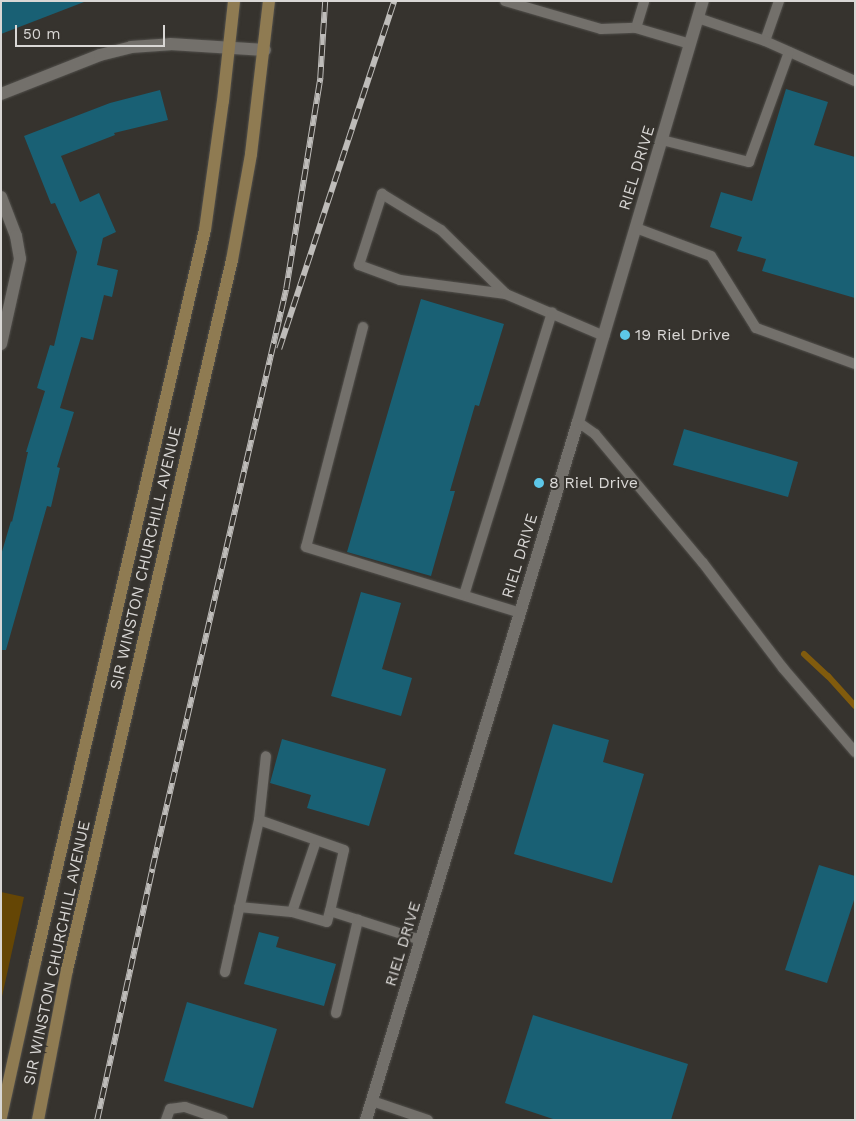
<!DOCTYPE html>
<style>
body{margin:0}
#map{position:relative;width:856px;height:1121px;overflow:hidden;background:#36332e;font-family:"Work Sans",sans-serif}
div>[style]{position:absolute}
.green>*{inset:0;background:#654605}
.stream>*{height:6px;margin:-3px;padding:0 3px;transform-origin:3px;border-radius:3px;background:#815b0d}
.building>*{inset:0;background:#196074}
.roads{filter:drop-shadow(0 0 1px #52504c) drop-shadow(0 0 1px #52504c)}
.service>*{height:10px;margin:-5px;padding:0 5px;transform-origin:5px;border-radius:5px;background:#73706b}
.minor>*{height:12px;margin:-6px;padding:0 6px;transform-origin:6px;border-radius:6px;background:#73706b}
.tertiary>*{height:12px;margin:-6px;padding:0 6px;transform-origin:6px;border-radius:6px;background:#73706b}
.secondary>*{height:12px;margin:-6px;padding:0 6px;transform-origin:6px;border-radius:6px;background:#8f7b52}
.rail>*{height:5.5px;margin-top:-2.75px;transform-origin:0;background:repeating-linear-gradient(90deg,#36332e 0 11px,#bebcb9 0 22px);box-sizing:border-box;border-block:1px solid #bebcb9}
.dots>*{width:14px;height:14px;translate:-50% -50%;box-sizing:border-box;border:2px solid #36332e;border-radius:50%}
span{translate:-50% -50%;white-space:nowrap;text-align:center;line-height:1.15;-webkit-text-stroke:4px #36332e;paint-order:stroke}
.street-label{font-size:16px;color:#d9d7d5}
.poi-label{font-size:16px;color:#d9d7d5}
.left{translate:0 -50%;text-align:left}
.frame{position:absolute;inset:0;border:2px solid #d9d7d5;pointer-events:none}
.scale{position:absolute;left:15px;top:25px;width:150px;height:22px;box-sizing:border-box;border:2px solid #d9d7d5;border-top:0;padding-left:6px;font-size:15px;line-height:18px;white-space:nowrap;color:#d9d7d5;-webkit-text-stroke:4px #36332e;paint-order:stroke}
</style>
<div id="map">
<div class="green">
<i style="clip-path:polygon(1px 892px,24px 897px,1px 1001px)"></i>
</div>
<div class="stream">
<i style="left:804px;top:654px;width:33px;rotate:43deg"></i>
<i style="left:828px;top:676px;width:40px;rotate:48deg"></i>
</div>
<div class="building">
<i style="clip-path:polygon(1px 1px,84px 1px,84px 2px,1px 34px)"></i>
<i style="clip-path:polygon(786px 89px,828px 102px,814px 145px,855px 157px,855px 298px,762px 271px,766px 259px,737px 251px,742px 237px,710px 227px,721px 192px,752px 201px)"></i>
<i style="clip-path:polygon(160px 90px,168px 120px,114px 133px,115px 135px,61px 156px,80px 202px,99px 193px,116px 232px,103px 238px,97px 265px,118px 270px,112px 297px,104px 295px,93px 340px,81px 337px,60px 408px,74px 412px,57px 467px,60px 468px,51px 507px,47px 506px,6px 650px,1px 650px,1px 555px,11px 521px,12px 522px,28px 452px,26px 452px,45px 391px,37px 388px,50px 345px,54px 346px,77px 252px,55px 203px,51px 204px,24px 136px,110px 103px)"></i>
<i style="clip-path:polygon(421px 299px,504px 324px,479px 406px,475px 405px,450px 491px,455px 491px,431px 576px,347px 552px)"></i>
<i style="clip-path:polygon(684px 429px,798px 462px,788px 497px,673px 465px)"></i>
<i style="clip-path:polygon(361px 592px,401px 603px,382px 669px,412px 678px,401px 716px,331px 696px)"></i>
<i style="clip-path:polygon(553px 724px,609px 740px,603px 762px,644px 774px,612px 883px,514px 854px)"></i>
<i style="clip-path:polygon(282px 739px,386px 769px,369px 826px,307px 808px,311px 795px,270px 783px)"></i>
<i style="clip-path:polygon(819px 865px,855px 876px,855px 897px,827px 983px,785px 970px)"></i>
<i style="clip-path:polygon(259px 932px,279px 937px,276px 947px,336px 964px,324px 1006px,244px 984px)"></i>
<i style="clip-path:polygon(187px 1002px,277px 1029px,253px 1108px,164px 1081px)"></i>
<i style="clip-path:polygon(533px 1015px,688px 1064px,671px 1120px,556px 1120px,505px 1103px)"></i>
</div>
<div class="roads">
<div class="service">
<i style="left:505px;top:1px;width:100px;rotate:16.3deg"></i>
<i style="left:601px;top:29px;width:35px;rotate:-2deg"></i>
<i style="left:636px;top:28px;width:56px;rotate:16.5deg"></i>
<i style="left:779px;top:1px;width:42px;rotate:109.3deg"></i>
<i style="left:765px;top:41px;width:98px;rotate:24deg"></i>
<i style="left:698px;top:18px;width:71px;rotate:18.9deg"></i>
<i style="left:636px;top:28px;width:28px;rotate:-73deg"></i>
<i style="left:662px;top:140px;width:90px;rotate:14.2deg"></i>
<i style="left:749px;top:162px;width:117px;rotate:-70deg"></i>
<i style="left:636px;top:228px;width:80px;rotate:20.5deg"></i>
<i style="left:711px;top:256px;width:85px;rotate:58deg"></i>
<i style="left:756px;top:328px;width:105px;rotate:20deg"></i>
<i style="left:506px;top:294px;width:107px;rotate:-172.5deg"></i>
<i style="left:400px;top:280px;width:44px;rotate:-159.9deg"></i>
<i style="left:359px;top:265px;width:75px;rotate:-72.1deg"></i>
<i style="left:382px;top:194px;width:69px;rotate:31.4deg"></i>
<i style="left:441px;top:230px;width:91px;rotate:44.6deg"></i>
<i style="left:506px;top:294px;width:107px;rotate:23.2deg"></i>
<i style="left:363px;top:327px;width:227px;rotate:104.5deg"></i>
<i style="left:306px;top:547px;width:224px;rotate:17.1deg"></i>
<i style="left:578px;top:422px;width:21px;rotate:35deg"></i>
<i style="left:595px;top:434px;width:168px;rotate:50.1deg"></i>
<i style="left:703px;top:563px;width:132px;rotate:52.7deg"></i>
<i style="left:783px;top:668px;width:111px;rotate:49.4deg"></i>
<i style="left:464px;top:595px;width:296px;rotate:-72.7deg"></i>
<i style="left:259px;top:820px;width:64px;rotate:-83.8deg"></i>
<i style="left:316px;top:841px;width:75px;rotate:108.7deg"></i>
<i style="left:292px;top:912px;width:36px;rotate:16deg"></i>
<i style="left:327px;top:922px;width:11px;rotate:-75deg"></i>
<i style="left:239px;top:907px;width:53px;rotate:5.4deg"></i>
<i style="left:225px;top:972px;width:156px;rotate:-77.4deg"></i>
<i style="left:259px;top:820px;width:90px;rotate:19.4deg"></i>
<i style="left:344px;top:850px;width:63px;rotate:102.9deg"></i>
<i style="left:330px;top:911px;width:96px;rotate:17.7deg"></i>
<i style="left:336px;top:1013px;width:96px;rotate:-76.7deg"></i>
<i style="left:372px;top:1101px;width:59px;rotate:18.7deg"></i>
<i style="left:166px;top:1120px;width:12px;rotate:-70deg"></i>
<i style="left:170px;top:1109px;width:15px;rotate:-8deg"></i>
<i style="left:185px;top:1107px;width:40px;rotate:18.9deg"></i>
</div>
<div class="minor">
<i style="left:1px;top:94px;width:106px;rotate:-21.5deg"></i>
<i style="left:100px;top:55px;width:32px;rotate:-14deg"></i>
<i style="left:131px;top:47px;width:39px;rotate:-4deg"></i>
<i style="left:170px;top:44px;width:95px;rotate:3.6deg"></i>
<i style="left:1px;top:197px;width:42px;rotate:69deg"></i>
<i style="left:16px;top:236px;width:23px;rotate:80deg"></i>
<i style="left:20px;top:259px;width:87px;rotate:102.6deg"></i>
</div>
<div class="tertiary">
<i style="left:366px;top:1120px;width:729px;rotate:-73.11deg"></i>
<i style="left:578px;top:422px;width:439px;rotate:-73.5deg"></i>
</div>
<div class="secondary">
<i style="left:1px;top:1117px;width:159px;rotate:-77.6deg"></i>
<i style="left:35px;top:962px;width:751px;rotate:-76.93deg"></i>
<i style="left:205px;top:230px;width:130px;rotate:-82.1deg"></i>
<i style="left:223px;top:101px;width:101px;rotate:-83.7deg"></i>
<i style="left:38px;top:1120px;width:153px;rotate:-79.1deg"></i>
<i style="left:67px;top:970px;width:729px;rotate:-76.92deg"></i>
<i style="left:232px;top:260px;width:108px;rotate:-79.8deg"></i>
<i style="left:251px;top:154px;width:154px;rotate:-83.3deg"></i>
</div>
</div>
<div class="rail">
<i style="left:279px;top:349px;width:367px;rotate:-71.7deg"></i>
<i style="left:97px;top:1120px;width:257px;rotate:-77.6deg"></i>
<i style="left:152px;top:869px;width:595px;rotate:-76.99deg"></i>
<i style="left:286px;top:289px;width:214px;rotate:-80.8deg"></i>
<i style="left:320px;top:78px;width:77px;rotate:-86.3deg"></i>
</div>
<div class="dots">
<i style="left:625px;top:335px;background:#5dc7e8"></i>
<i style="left:539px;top:483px;background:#5dc7e8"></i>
</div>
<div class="street-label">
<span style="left:637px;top:168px;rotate:-73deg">RIEL DRIVE</span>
<span style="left:520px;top:556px;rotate:-73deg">RIEL DRIVE</span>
<span style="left:146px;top:558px;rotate:-77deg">SIR WINSTON CHURCHILL AVENUE</span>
<span style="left:403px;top:944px;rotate:-73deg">RIEL DRIVE</span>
<span style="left:57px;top:953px;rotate:-78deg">SIR WINSTON CHURCHILL AVENUE</span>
</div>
<div class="poi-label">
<span class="left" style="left:635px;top:335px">19 Riel Drive</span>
<span class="left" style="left:549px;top:483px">8 Riel Drive</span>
</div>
<div class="frame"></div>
<div class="scale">50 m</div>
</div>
